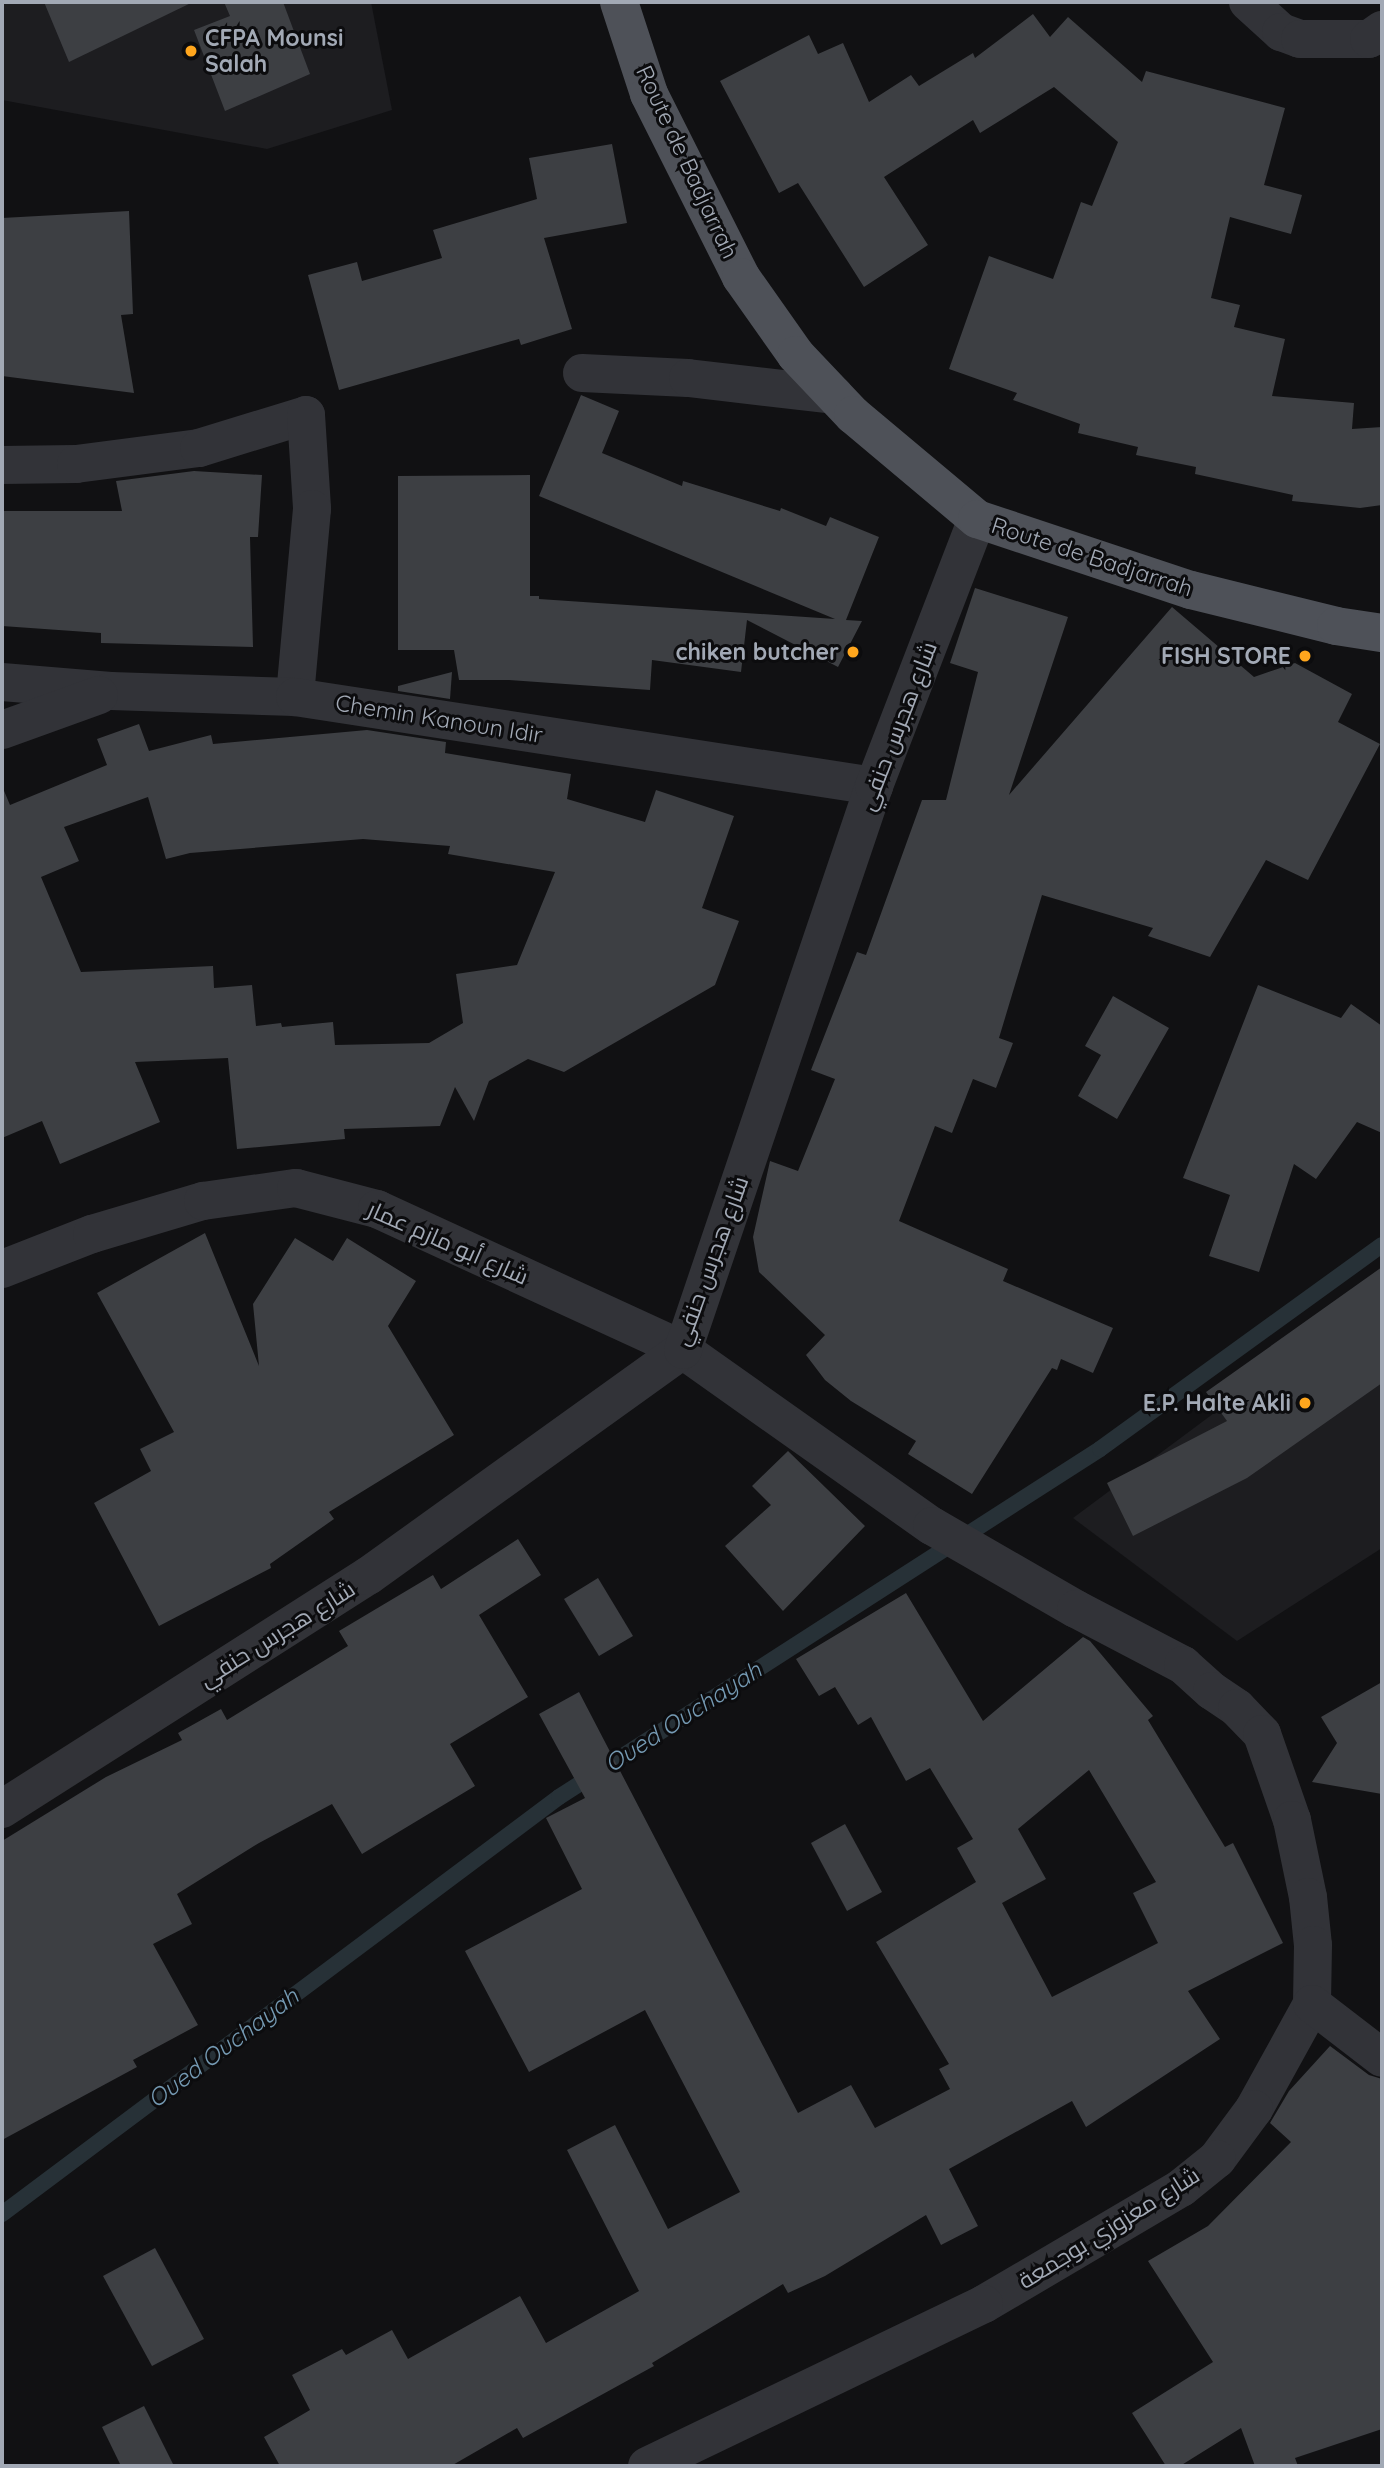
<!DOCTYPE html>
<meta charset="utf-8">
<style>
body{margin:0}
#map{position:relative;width:1384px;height:2468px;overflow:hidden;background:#111113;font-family:Quicksand,Cairo,sans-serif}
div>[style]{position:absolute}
.built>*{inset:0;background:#1d1d20}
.stream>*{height:16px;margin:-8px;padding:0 8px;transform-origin:8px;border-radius:8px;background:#273137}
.building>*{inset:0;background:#3d3f43}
.minor>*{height:38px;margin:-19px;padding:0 19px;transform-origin:19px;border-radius:19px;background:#323338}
.major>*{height:38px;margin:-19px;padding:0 19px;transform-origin:19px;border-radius:19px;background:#4e5158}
.dots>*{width:19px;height:19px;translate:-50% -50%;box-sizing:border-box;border:4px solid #0c0c0e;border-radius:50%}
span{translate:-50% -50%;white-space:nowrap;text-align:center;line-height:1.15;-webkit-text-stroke:6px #0c0c0e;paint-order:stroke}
.poi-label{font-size:23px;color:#a2a9b5;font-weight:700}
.left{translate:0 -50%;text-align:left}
.right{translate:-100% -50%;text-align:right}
.street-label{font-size:23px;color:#a2a9b5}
.water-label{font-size:24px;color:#759ab3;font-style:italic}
.frame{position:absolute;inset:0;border:4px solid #a2a9b5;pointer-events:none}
</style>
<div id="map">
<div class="built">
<i style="clip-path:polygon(2px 2px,371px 2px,392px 110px,267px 149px,2px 100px)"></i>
<i style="clip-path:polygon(1382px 1288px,1382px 1548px,1237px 1641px,1073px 1518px)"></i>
</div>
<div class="stream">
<i style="left:2px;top:2214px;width:696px;rotate:-36.82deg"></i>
<i style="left:559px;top:1797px;width:643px;rotate:-32.75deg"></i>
<i style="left:1100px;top:1449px;width:348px;rotate:-35.9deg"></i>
</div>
<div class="building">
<i style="clip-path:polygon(44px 2px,193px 2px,69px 62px)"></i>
<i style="clip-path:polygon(224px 2px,283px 2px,310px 74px,225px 111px,194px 30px,230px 16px)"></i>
<i style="clip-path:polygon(1033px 14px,1050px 37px,1068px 17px,1142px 82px,1146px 71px,1285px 108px,1264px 185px,1302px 195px,1291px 234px,1230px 217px,1211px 298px,1240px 305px,1234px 327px,1285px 339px,1272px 396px,1354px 403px,1352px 429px,1382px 427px,1382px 505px,1360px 508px,1292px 501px,1293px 495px,1195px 474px,1196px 467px,1136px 455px,1138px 447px,1078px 433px,1080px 424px,1013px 400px,1017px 393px,949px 369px,989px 256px,1053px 279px,1081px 202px,1092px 206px,1118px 142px,1054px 87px,980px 133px,973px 120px,884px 177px,928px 245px,864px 287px,798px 183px,779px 193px,720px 81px,809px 35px,818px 54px,843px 43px,869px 102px,911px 75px,919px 86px,973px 53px,975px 58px)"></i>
<i style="clip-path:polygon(612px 144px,627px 223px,544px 238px,572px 329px,521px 345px,519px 339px,339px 390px,308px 275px,357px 262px,362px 281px,442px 258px,433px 230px,537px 199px,529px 158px)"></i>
<i style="clip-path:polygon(129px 211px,133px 314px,121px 315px,134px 393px,2px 376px,2px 218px)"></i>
<i style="clip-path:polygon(581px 395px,619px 411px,602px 453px,682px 486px,683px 481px,780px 511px,781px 508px,826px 526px,830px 517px,879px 537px,846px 620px,862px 621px,838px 667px,747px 620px,741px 672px,652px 660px,650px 690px,509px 680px,459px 680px,454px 650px,398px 650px,398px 476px,530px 475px,530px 596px,539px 596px,539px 599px,835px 619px,539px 496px)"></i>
<i style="clip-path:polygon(194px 471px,262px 475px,258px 537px,250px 537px,253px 647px,101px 643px,101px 633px,2px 626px,2px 511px,122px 511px,116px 481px)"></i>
<i style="clip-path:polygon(975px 588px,1068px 617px,1009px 795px,1172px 607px,1254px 677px,1295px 663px,1352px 694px,1338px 722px,1380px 744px,1308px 880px,1266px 860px,1210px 957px,1148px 936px,1153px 928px,1042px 895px,999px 1038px,1013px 1043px,996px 1088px,973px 1079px,952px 1133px,935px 1126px,899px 1221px,1008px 1269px,1003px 1281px,1113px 1328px,1093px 1373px,1061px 1359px,1057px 1370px,1052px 1368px,972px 1494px,908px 1454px,916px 1441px,851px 1401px,825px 1380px,806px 1355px,825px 1335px,759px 1272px,753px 1237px,770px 1161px,798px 1171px,835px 1079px,811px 1070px,857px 952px,866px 955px,922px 800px,946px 800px,978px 672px,950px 663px)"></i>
<i style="clip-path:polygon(452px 672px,450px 699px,398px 691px,398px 686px)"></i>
<i style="clip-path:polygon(evenodd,139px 724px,149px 751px,211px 735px,213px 744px,367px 730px,446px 742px,445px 753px,571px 774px,567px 799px,645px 822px,656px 790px,734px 816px,702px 908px,739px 921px,715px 985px,564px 1072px,528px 1059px,489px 1081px,474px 1121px,455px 1087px,440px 1126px,344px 1129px,345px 1139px,237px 1149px,228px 1058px,135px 1062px,160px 1122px,60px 1164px,42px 1121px,2px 1138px,2px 786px,10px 805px,107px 765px,97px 739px,139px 724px,148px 797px,166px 859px,190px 853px,363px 839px,450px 846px,448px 854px,555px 872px,517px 965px,456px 974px,463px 1023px,429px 1043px,335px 1045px,333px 1022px,282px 1027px,281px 1023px,256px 1026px,252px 985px,214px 988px,213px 966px,81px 972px,41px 877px,79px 861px,64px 827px,148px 797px)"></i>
<i style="clip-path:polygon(1258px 985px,1341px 1018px,1351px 1004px,1382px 1026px,1382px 1133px,1357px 1122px,1316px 1179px,1294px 1164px,1259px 1272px,1209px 1256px,1230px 1195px,1183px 1178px)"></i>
<i style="clip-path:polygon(1113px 996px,1169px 1028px,1117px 1119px,1078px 1096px,1101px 1055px,1085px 1046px)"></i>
<i style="clip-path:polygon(205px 1233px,259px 1366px,253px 1304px,295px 1238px,333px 1261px,347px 1238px,416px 1281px,388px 1326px,454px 1435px,329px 1512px,334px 1519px,270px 1564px,271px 1568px,159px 1626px,94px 1503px,151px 1471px,140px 1449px,174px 1432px,97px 1293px)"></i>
<i style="clip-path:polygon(1382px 1267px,1382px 1383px,1247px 1478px,1133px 1536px,1107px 1483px,1227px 1421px,1206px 1392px)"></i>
<i style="clip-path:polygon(788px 1451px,865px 1526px,783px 1611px,725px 1546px,771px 1505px,752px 1486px)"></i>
<i style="clip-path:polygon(518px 1539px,541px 1575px,479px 1615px,528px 1697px,450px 1744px,475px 1786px,362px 1854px,332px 1804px,259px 1843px,177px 1894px,192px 1924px,153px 1944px,198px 2025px,133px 2060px,137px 2067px,2px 2140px,2px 1841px,106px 1777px,182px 1740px,178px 1733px,221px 1709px,227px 1720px,348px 1646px,339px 1631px,433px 1575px,441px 1589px)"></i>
<i style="clip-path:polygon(598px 1578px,633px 1636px,599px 1656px,564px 1599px)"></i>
<i style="clip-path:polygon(evenodd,906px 1593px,983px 1721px,1083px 1637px,1090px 1641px,1153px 1716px,1148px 1720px,1225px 1847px,1233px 1843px,1283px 1943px,1188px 1991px,1220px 2039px,1086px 2127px,1072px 2101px,949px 2169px,978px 2226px,941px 2245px,926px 2215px,825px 2276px,788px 2293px,783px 2284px,652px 2363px,654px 2366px,523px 2438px,517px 2428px,451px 2466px,280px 2466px,264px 2437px,310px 2410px,292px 2375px,342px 2349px,346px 2355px,392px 2330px,408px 2359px,520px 2296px,546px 2343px,639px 2291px,567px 2150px,615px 2125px,668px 2229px,740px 2192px,645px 2010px,529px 2072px,465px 1951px,582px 1889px,546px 1818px,585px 1798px,539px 1714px,579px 1692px,798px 2113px,851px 2085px,875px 2128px,950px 2089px,939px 2069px,949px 2064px,876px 1942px,976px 1882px,957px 1848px,973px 1839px,930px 1768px,906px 1781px,871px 1717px,858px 1725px,835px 1687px,819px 1696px,796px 1659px,906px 1593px,1089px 1770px,1156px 1882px,1133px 1893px,1158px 1943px,1052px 1997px,1002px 1903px,1046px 1879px,1018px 1829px,1089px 1770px)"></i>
<i style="clip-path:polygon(1382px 1682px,1382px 1794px,1312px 1782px,1337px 1743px,1321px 1717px)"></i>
<i style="clip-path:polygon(845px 1824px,882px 1892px,847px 1911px,811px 1843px)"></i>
<i style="clip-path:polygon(1330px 2046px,1369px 2075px,1382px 2079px,1382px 2429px,1295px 2458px,1298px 2466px,1255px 2466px,1241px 2428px,1180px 2466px,1166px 2466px,1132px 2413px,1213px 2362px,1148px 2261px,1208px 2226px,1291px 2142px,1270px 2123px,1289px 2091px)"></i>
<i style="clip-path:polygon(155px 2248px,204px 2339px,152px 2366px,103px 2276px)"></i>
<i style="clip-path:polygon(144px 2406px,174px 2466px,121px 2466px,102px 2427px)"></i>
</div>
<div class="minor">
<i style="left:1248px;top:2px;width:45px;rotate:42.3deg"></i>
<i style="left:1281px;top:32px;width:20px;rotate:20deg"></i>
<i style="left:1300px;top:39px;width:69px"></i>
<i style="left:1369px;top:39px;width:16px;rotate:-35deg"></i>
<i style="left:582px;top:373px;width:106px;rotate:2.7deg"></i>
<i style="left:688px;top:378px;width:147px;rotate:6.6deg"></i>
<i style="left:2px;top:465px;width:74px;rotate:-0.8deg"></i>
<i style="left:76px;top:464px;width:124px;rotate:-7.4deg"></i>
<i style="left:199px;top:448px;width:112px;rotate:-17.1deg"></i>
<i style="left:306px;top:415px;width:94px;rotate:86.3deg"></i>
<i style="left:312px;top:509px;width:189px;rotate:95.2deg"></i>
<i style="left:2px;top:682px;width:109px;rotate:4.7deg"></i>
<i style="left:111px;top:691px;width:184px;rotate:1.9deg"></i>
<i style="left:295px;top:697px;width:586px;rotate:8.74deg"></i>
<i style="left:2px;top:730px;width:103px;rotate:-19.8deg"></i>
<i style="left:2px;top:1269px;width:97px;rotate:-21.3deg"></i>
<i style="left:92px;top:1234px;width:116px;rotate:-16.6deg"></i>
<i style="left:203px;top:1201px;width:94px;rotate:-8deg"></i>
<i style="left:296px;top:1188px;width:84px;rotate:14.5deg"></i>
<i style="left:377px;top:1209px;width:337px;rotate:24.7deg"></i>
<i style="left:683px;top:1350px;width:305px;rotate:35.3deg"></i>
<i style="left:932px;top:1526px;width:166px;rotate:30deg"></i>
<i style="left:1076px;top:1609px;width:121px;rotate:27.6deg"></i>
<i style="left:1183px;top:1665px;width:39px;rotate:42deg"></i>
<i style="left:1212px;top:1691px;width:30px;rotate:34deg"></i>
<i style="left:1237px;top:1708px;width:36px;rotate:46deg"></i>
<i style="left:1262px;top:1734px;width:91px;rotate:70.8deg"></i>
<i style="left:1292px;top:1820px;width:79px;rotate:78.3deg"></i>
<i style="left:1308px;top:1897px;width:48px;rotate:84.1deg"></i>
<i style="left:1313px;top:1945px;width:59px;rotate:91deg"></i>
<i style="left:1312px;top:2004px;width:120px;rotate:118.9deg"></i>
<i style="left:1254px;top:2109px;width:62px;rotate:126.5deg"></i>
<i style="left:1217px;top:2159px;width:46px;rotate:141.1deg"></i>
<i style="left:1181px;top:2188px;width:229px;rotate:149.5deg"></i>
<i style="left:984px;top:2304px;width:374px;rotate:154.3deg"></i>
<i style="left:2px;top:1809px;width:434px;rotate:-32.5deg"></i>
<i style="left:368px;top:1576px;width:388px;rotate:-35.7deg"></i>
<i style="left:683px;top:1350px;width:595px;rotate:-71.29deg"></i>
<i style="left:874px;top:786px;width:286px;rotate:-68.9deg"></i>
<i style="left:1312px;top:2004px;width:88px;rotate:37.6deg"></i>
</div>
<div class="major">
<i style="left:619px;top:2px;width:97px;rotate:71.9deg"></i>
<i style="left:649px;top:94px;width:205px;rotate:63.3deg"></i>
<i style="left:741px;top:277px;width:95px;rotate:54.8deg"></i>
<i style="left:796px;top:355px;width:83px;rotate:46.5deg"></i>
<i style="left:853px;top:415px;width:162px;rotate:40deg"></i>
<i style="left:977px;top:519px;width:225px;rotate:18.4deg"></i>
<i style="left:1191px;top:590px;width:149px;rotate:13.9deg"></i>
<i style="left:1336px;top:626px;width:47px;rotate:8.7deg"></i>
</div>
<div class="dots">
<i style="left:191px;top:51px;background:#ffa61d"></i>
<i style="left:853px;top:652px;background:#ffa61d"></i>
<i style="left:1305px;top:656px;background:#ffa61d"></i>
<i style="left:1305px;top:1403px;background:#ffa61d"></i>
</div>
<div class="poi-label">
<span class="left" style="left:205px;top:51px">CFPA Mounsi<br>Salah</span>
<span class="right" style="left:839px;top:652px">chiken butcher</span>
<span class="right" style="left:1291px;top:656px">FISH STORE</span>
<span class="right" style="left:1291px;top:1403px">E.P. Halte Akli</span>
</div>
<div class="street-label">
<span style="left:687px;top:162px;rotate:65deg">Route de Badjarrah</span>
<span style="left:1092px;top:557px;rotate:18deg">Route de Badjarrah</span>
<span style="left:439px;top:719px;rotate:9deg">Chemin Kanoun Idir</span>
<span style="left:898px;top:726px;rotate:-69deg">شارع هجرس حنفي</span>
<span style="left:448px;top:1243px;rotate:24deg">شارع أبو مازم عمار</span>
<span style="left:711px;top:1261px;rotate:-70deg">شارع هجرس حنفي</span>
<span style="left:277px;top:1634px;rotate:-32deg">شارع هجرس حنفي</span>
<span style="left:1109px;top:2228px;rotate:-32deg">شارع معزوزي بوجمعة</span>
</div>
<div class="water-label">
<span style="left:683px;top:1717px;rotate:-33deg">Oued Ouchayah</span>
<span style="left:223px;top:2048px;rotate:-37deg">Oued Ouchayah</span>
</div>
<div class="frame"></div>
</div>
